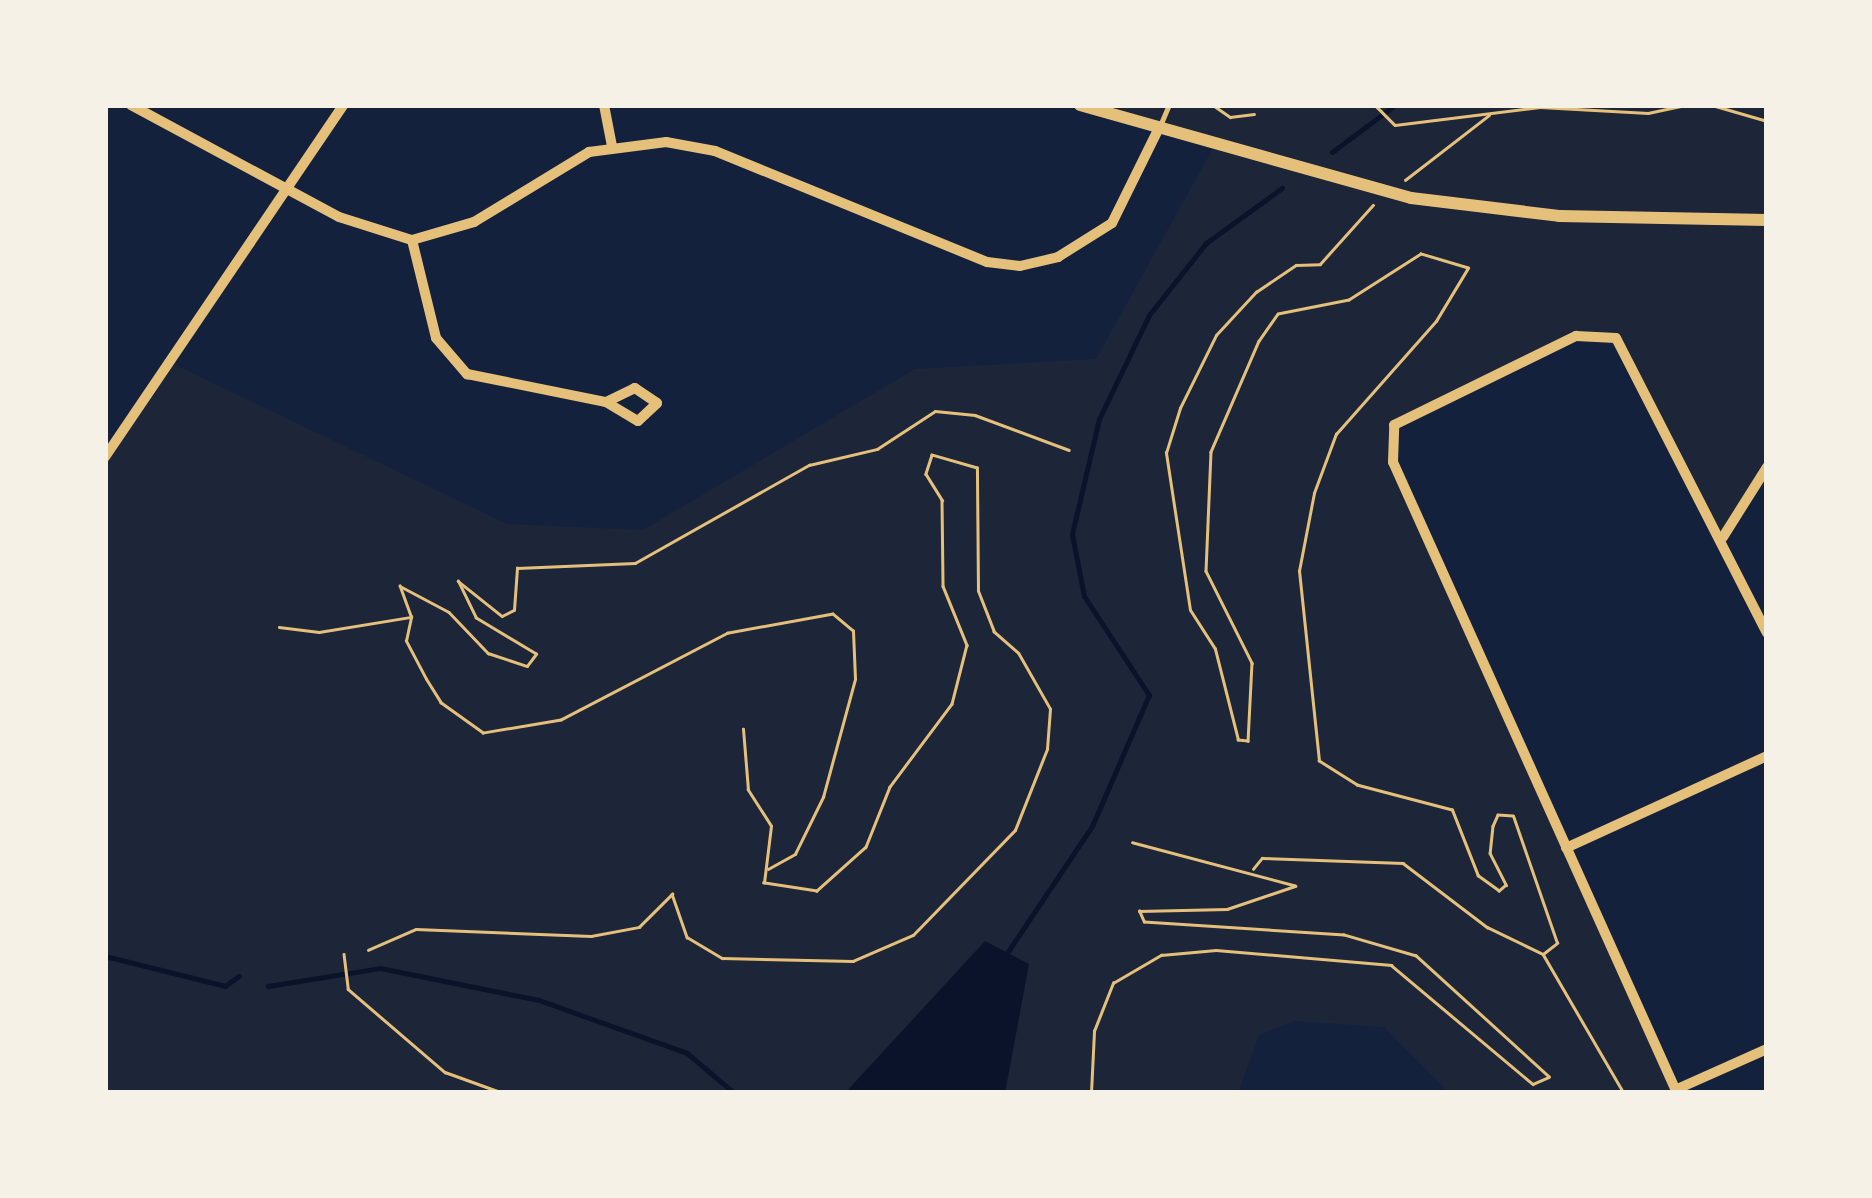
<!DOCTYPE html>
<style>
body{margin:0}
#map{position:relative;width:1872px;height:1198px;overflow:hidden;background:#14213d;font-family:"Source Serif 4",serif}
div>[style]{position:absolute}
.green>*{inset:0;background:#1d2539}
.water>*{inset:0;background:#0b132b}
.stream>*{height:5px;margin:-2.5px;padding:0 2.5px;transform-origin:2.5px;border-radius:2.5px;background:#0b132b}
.path>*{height:2.5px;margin:-1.25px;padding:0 1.25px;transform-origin:1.25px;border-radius:1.25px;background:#e5c07b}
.service>*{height:5px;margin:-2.5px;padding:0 2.5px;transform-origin:2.5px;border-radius:2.5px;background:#e5c07b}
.minor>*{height:10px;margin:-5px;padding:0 5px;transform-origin:5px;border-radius:5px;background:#e5c07b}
.tertiary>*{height:12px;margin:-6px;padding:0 6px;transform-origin:6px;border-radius:6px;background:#e5c07b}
span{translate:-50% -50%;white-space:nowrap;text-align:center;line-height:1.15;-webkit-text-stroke:8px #f6f1e7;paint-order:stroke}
.frame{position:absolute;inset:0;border:108px solid #f6f1e7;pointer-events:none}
</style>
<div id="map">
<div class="green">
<i style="clip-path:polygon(1080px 105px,1767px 105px,1767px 467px,1723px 537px,1624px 348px,1593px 332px,1402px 420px,1389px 444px,1676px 1093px,1449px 1093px,1384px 1027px,1294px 1021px,1259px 1035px,1238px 1093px,105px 1093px,105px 457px,165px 360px,507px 524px,643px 530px,915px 369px,1096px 359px,1213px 148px)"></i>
</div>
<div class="water">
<i style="clip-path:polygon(985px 941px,1029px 964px,1005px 1093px,845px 1093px)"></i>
</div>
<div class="stream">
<i style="left:1332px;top:152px;width:79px;rotate:-36.7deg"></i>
<i style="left:1007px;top:953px;width:153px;rotate:-56.2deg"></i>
<i style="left:1092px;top:826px;width:143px;rotate:-66.5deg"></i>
<i style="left:1149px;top:695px;width:118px;rotate:-123.3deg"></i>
<i style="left:1084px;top:596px;width:63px;rotate:-101deg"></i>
<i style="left:1072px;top:534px;width:118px;rotate:-76.8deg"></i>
<i style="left:1099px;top:419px;width:115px;rotate:-64.3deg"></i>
<i style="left:1149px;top:315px;width:92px;rotate:-51.6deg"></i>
<i style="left:1206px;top:243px;width:94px;rotate:-35.9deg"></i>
<i style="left:105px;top:956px;width:124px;rotate:14deg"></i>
<i style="left:225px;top:986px;width:17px;rotate:-36deg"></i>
<i style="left:268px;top:986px;width:113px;rotate:-9.1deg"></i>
<i style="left:380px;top:968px;width:162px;rotate:11.4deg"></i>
<i style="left:539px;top:1000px;width:157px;rotate:19.7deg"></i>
<i style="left:687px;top:1053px;width:62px;rotate:40.4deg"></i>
</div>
<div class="path">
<i style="left:1213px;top:105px;width:21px;rotate:35deg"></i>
<i style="left:1230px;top:117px;width:24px;rotate:-7deg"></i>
<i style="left:1375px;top:105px;width:28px;rotate:45deg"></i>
<i style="left:1395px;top:125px;width:146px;rotate:-7.1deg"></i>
<i style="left:1540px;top:107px;width:108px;rotate:3.2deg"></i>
<i style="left:1648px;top:113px;width:39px;rotate:-12deg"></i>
<i style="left:1712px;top:105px;width:57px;rotate:16.2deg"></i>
<i style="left:1405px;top:180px;width:106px;rotate:-37.7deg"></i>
<i style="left:279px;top:627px;width:40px;rotate:7.1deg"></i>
<i style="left:319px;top:632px;width:93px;rotate:-9.3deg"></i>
<i style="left:768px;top:869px;width:31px;rotate:-29deg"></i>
<i style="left:795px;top:854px;width:64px;rotate:-63.8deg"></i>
<i style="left:823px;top:797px;width:122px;rotate:-74.8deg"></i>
<i style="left:855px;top:679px;width:48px;rotate:-92.4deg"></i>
<i style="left:853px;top:631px;width:26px;rotate:-140deg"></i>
<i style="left:833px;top:614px;width:107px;rotate:169.7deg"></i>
<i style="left:728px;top:633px;width:188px;rotate:152.5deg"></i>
<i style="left:561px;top:720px;width:79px;rotate:170.5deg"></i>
<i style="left:483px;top:733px;width:52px;rotate:-144.5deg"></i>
<i style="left:441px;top:703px;width:28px;rotate:-122deg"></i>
<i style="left:426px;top:679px;width:43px;rotate:-117.8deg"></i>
<i style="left:406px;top:641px;width:25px;rotate:-78deg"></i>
<i style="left:411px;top:617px;width:33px;rotate:-110deg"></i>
<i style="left:400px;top:586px;width:55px;rotate:28deg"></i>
<i style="left:449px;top:612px;width:57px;rotate:46.4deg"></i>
<i style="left:488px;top:653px;width:41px;rotate:18.4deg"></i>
<i style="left:527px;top:666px;width:15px;rotate:-53deg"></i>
<i style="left:536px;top:654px;width:70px;rotate:-149deg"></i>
<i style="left:476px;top:618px;width:41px;rotate:-115.9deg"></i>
<i style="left:458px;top:581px;width:56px;rotate:38.5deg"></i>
<i style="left:502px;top:616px;width:13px;rotate:-27deg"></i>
<i style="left:514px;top:610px;width:42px;rotate:-85.9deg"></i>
<i style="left:517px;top:568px;width:118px;rotate:-2.4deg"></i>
<i style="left:635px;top:563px;width:200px;rotate:-29.4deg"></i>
<i style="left:809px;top:465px;width:70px;rotate:-13.2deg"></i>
<i style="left:877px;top:449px;width:69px;rotate:-33.2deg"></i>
<i style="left:935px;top:411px;width:40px;rotate:5.7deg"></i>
<i style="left:975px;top:415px;width:100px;rotate:20.4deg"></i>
<i style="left:1253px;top:869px;width:14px;rotate:-51deg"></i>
<i style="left:1262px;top:858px;width:141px;rotate:2deg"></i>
<i style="left:1403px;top:863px;width:106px;rotate:37.3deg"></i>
<i style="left:1487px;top:927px;width:62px;rotate:25.7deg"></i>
<i style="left:1543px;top:954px;width:18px;rotate:-38deg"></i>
<i style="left:1557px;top:943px;width:134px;rotate:-109.1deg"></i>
<i style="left:1513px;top:816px;width:15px;rotate:-176deg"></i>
<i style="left:1498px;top:815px;width:12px;rotate:114deg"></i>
<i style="left:1493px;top:826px;width:27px;rotate:96deg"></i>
<i style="left:1490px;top:853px;width:36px;rotate:63deg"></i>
<i style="left:1506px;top:885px;width:9px;rotate:139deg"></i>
<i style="left:1499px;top:891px;width:26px;rotate:-144deg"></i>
<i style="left:1478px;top:876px;width:71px;rotate:-111.5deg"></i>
<i style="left:1452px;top:810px;width:98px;rotate:-165.3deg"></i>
<i style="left:1357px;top:785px;width:45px;rotate:-147.7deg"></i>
<i style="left:1319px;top:761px;width:191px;rotate:-96deg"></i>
<i style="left:1299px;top:571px;width:79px;rotate:-79.1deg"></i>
<i style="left:1314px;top:493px;width:63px;rotate:-69.6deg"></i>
<i style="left:1336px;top:434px;width:151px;rotate:-48.5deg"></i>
<i style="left:1436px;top:321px;width:62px;rotate:-58.9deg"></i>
<i style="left:1468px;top:268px;width:49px;rotate:-163.4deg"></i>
<i style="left:1421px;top:254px;width:85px;rotate:147.4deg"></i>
<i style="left:1349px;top:300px;width:72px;rotate:168.8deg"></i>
<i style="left:1278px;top:314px;width:33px;rotate:125deg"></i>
<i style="left:1259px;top:341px;width:121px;rotate:113.4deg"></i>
<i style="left:1211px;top:452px;width:119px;rotate:92.4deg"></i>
<i style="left:1206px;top:571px;width:103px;rotate:63.4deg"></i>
<i style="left:1252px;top:663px;width:78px;rotate:92.9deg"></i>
<i style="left:1248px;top:741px;width:10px;rotate:-174deg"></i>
<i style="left:1238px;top:740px;width:94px;rotate:-104.2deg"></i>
<i style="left:1215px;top:649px;width:46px;rotate:-122.7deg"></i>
<i style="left:1190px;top:610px;width:159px;rotate:-98.7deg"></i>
<i style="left:1166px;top:453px;width:47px;rotate:-72.7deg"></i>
<i style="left:1180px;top:408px;width:81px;rotate:-63.7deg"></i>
<i style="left:1216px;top:335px;width:59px;rotate:-47.1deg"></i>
<i style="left:1256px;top:292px;width:48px;rotate:-34deg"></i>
<i style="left:1296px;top:265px;width:24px;rotate:-2deg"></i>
<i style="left:1320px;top:264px;width:79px;rotate:-48.1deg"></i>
<i style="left:368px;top:950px;width:52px;rotate:-23.6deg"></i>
<i style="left:416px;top:929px;width:175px;rotate:2.3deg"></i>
<i style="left:591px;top:936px;width:49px;rotate:-10.6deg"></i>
<i style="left:639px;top:927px;width:47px;rotate:-45deg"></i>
<i style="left:672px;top:894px;width:46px;rotate:70.8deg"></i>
<i style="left:687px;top:937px;width:41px;rotate:31deg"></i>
<i style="left:722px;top:958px;width:131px;rotate:1.3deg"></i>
<i style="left:853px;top:961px;width:65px;rotate:-23.4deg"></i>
<i style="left:913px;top:935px;width:146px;rotate:-45.8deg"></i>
<i style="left:1015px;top:830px;width:87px;rotate:-68.4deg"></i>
<i style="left:1047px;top:749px;width:40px;rotate:-85.7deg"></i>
<i style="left:1050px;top:709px;width:64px;rotate:-119.7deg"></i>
<i style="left:1018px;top:653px;width:32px;rotate:-139deg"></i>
<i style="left:994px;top:632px;width:44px;rotate:-111.3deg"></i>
<i style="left:978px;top:591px;width:123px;rotate:-90.5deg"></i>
<i style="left:977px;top:468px;width:47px;rotate:-163.9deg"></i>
<i style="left:932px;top:455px;width:20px;rotate:108deg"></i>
<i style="left:926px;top:474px;width:31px;rotate:58deg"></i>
<i style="left:942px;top:500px;width:86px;rotate:89.3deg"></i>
<i style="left:943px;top:586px;width:64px;rotate:67.9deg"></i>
<i style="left:967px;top:645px;width:61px;rotate:104.3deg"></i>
<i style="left:952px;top:704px;width:104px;rotate:126.8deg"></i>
<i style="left:890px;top:787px;width:65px;rotate:111.8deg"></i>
<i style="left:866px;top:847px;width:66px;rotate:138.1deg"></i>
<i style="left:817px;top:891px;width:54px;rotate:-171.4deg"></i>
<i style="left:764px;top:883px;width:57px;rotate:-83deg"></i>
<i style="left:771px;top:826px;width:43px;rotate:-122.6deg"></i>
<i style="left:748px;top:790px;width:61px;rotate:-94.7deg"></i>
<i style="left:344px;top:954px;width:35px;rotate:83deg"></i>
<i style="left:348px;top:989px;width:128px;rotate:40.6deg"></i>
<i style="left:445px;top:1072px;width:62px;rotate:19.9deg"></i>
<i style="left:1543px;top:954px;width:161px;rotate:59.8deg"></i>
<i style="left:1091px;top:1093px;width:62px;rotate:-87.2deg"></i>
<i style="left:1094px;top:1031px;width:52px;rotate:-68.4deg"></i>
<i style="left:1113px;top:983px;width:56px;rotate:-30.3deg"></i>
<i style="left:1161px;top:955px;width:55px;rotate:-5.2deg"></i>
<i style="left:1216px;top:950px;width:176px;rotate:4.9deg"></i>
<i style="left:1391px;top:965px;width:185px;rotate:40deg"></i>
<i style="left:1533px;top:1084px;width:17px;rotate:-24deg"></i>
<i style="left:1549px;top:1077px;width:180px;rotate:-137.7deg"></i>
<i style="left:1416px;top:956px;width:75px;rotate:-163.7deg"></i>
<i style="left:1344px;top:935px;width:200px;rotate:-176.3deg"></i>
<i style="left:1144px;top:922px;width:12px;rotate:-114deg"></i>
<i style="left:1139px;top:911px;width:88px;rotate:-1.3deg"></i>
<i style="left:1227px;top:909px;width:72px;rotate:-18.7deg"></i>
<i style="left:1295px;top:886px;width:168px;rotate:-165.1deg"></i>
</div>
<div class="service">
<i style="left:1159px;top:128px;width:25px;rotate:-67deg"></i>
</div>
<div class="minor">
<i style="left:131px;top:105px;width:236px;rotate:28.3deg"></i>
<i style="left:339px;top:217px;width:77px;rotate:17.5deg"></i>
<i style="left:412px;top:240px;width:65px;rotate:-16.2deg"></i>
<i style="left:474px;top:222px;width:135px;rotate:-31.3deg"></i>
<i style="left:589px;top:152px;width:78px;rotate:-7.4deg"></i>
<i style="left:666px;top:142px;width:50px;rotate:10.4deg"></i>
<i style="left:715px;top:151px;width:294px;rotate:22.2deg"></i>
<i style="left:987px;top:262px;width:33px;rotate:7deg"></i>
<i style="left:1020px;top:266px;width:39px;rotate:-13deg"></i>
<i style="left:1058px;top:257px;width:64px;rotate:-32.2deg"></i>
<i style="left:1112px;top:223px;width:104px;rotate:-63.7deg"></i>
<i style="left:604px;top:105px;width:42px;rotate:79deg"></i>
<i style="left:412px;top:240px;width:101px;rotate:76.2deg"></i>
<i style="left:436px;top:338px;width:48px;rotate:49.3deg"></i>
<i style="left:467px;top:374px;width:142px;rotate:11.4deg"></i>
<i style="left:606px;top:402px;width:37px;rotate:31deg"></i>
<i style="left:638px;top:421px;width:26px;rotate:-43deg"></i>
<i style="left:657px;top:403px;width:27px;rotate:-146deg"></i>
<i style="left:635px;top:388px;width:32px;rotate:154deg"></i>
<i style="left:105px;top:457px;width:425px;rotate:-55.9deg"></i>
<i style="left:1723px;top:537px;width:83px;rotate:-57.8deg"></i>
<i style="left:1566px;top:848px;width:221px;rotate:-24.6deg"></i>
<i style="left:1675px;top:1090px;width:101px;rotate:-24deg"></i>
<i style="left:1677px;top:1093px;width:692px;rotate:-114.23deg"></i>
<i style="left:1393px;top:462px;width:37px;rotate:-88deg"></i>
<i style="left:1394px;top:425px;width:203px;rotate:-26.1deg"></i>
<i style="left:1576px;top:336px;width:40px;rotate:2.9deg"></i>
<i style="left:1616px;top:338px;width:331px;rotate:62.9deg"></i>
</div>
<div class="tertiary">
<i style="left:1080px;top:105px;width:344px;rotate:15.7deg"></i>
<i style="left:1411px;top:198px;width:149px;rotate:6.9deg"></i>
<i style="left:1559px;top:216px;width:208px;rotate:1.1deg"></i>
</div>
<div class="frame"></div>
</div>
